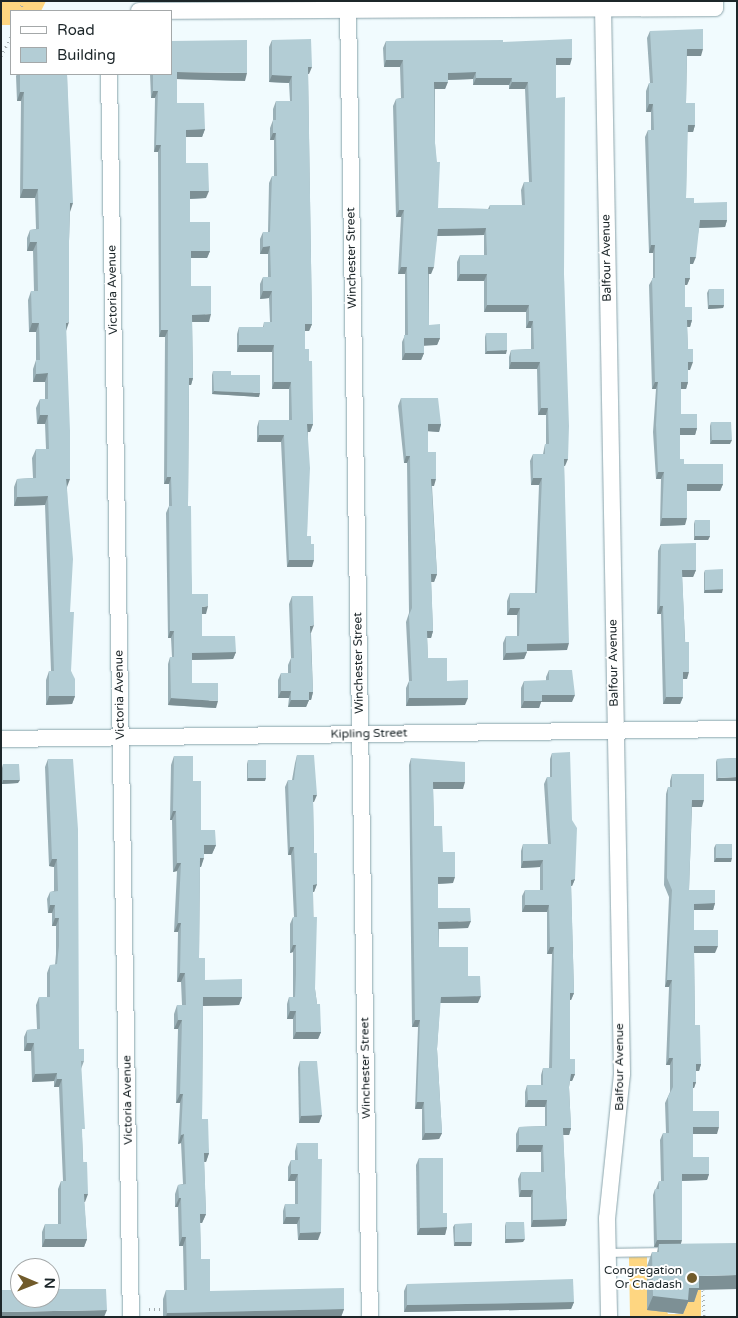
<!DOCTYPE html>
<style>
body{margin:0}
#map{position:relative;width:738px;height:1318px;overflow:hidden;background:#f1fbfe;font-family:"Varela Round",sans-serif}
div>[style]{position:absolute}
.green>*{inset:0;background:#fed681}
.path>*{height:3px;margin-top:-1.5px;transform-origin:0;background:repeating-linear-gradient(90deg,#a1abae 0 1px,transparent 0 5px)}
.roads{filter:drop-shadow(0 0 1px #8ba4ab) drop-shadow(0 0 1px #8ba4ab)}
.lane>*{height:8px;margin:-4px;padding:0 4px;transform-origin:4px;border-radius:4px;background:#fff}
.street>*{height:16px;margin:-8px;padding:0 8px;transform-origin:8px;border-radius:8px;background:#fff}
.wall>*{inset:0;background:#9ab0b7}
.shaded-wall>*{inset:0;background:#7d9095}
.building>*{inset:0;background:#b3cdd5}
.dots>*{width:14px;height:14px;translate:-50% -50%;box-sizing:border-box;border:2px solid #fff;border-radius:50%}
span{translate:-50% -50%;white-space:nowrap;text-align:center;line-height:1.15;-webkit-text-stroke:4px #fff;paint-order:stroke}
.street-label{font-size:12px;color:#1c2629}
.poi-label{font-size:12px;color:#1c2629}
.right{translate:-100% -50%;text-align:right}
.frame{position:absolute;inset:0;border:2px solid #1c2629;pointer-events:none}
.legend{position:absolute;left:10px;top:10px;width:162px;height:65px;box-sizing:border-box;background:#fff;border:1px solid #a4a8a9;margin:0;padding:6px 9px;list-style:none;font-size:15px;color:#1c2629}
.legend li{display:flex;align-items:center;gap:10px;height:25px}
.legend b{width:25px;border:1px solid #a4a8a9}
.north{position:absolute;left:10px;top:1258px;width:50px;height:50px;box-sizing:border-box;background:#fff;border:1px solid #a4a8a9;border-radius:50%;rotate:91deg;font-size:14px;font-weight:700;line-height:20px;text-align:center;color:#1c2629}
.north::after{content:'';display:block;margin:auto;width:18px;height:22px;background:#715b2b;clip-path:polygon(50% 0,100% 100%,50% 72%,0 100%)}
</style>
<div id="map">
<div class="green">
<i style="clip-path:polygon(1px 1px,46px 1px,41px 11px,11px 11px,11px 25px,1px 25px)"></i>
<i style="clip-path:polygon(629px 1257px,647px 1257px,647px 1266px,668px 1314px,683px 1314px,683px 1302px,694px 1290px,701px 1290px,701px 1317px,630px 1317px)"></i>
</div>
<div class="path">
<i style="left:20px;top:11px;width:10px;rotate:-73deg"></i>
<i style="left:1px;top:56px;width:22px;rotate:-63deg"></i>
<i style="left:703px;top:1290px;width:27px;rotate:88deg"></i>
<i style="left:149px;top:1309px;width:13px"></i>
</div>
<div class="roads">
<div class="lane">
<i style="left:608px;top:1253px;width:54px;rotate:-1.1deg"></i>
</div>
<div class="street">
<i style="left:603px;top:7px;width:1067px;rotate:88.98deg"></i>
<i style="left:622px;top:1074px;width:145px;rotate:95.9deg"></i>
<i style="left:607px;top:1218px;width:99px;rotate:88.8deg"></i>
<i style="left:348px;top:8px;width:1309px;rotate:89.04deg"></i>
<i style="left:139px;top:11px;width:576px;rotate:-0.3deg"></i>
<i style="left:715px;top:8px;width:7px;rotate:-90deg"></i>
<i style="left:109px;top:74px;width:1243px;rotate:88.99deg"></i>
<i style="left:1px;top:739px;width:736px;rotate:-0.78deg"></i>
</div>
</div>
<div class="wall">
<i style="clip-path:polygon(650px 31px,701px 56px,687px 56px,686px 103px,695px 125px,693px 132px,687px 132px,686px 198px,694px 203px,727px 220px,725px 227px,699px 228px,693px 264px,690px 264px,690px 278px,687px 285px,685px 285px,685px 307px,692px 320px,690px 327px,687px 327px,688px 349px,690px 370px,688px 370px,688px 382px,686px 389px,681px 389px,681px 414px,697px 428px,695px 435px,680px 435px,680px 459px,684px 464px,723px 484px,720px 491px,687px 491px,685px 525px,660px 526px,661px 479px,656px 479px,653px 432px,656px 389px,652px 389px,649px 285px,653px 278px,653px 253px,649px 253px,645px 137px,648px 130px,651px 130px,651px 112px,646px 112px,646px 91px,649px 83px,650px 83px,647px 38px)"></i>
<i style="clip-path:polygon(272px 40px,309px 74px,308px 74px,312px 324px,309px 331px,305px 331px,305px 349px,309px 361px,313px 424px,310px 432px,308px 432px,307px 536px,312px 567px,287px 567px,281px 442px,257px 442px,257px 427px,259px 420px,289px 420px,289px 389px,272px 389px,272px 352px,237px 352px,237px 334px,239px 327px,263px 327px,264px 322px,270px 322px,269px 298px,260px 299px,260px 284px,263px 277px,268px 277px,268px 254px,260px 254px,260px 239px,263px 232px,268px 232px,269px 183px,272px 176px,274px 176px,274px 140px,270px 140px,270px 128px,273px 120px,273px 109px,276px 101px,290px 101px,289px 83px,269px 82px,269px 47px)"></i>
<i style="clip-path:polygon(evenodd,386px 41px,503px 42px,570px 65px,556px 65px,556px 98px,564px 274px,565px 466px,564px 466px,567px 650px,527px 651px,524px 659px,503px 660px,503px 643px,506px 636px,517px 636px,517px 615px,507px 615px,507px 601px,510px 593px,535px 593px,539px 485px,531px 485px,530px 461px,533px 454px,543px 454px,545px 444px,546px 444px,546px 415px,538px 415px,537px 369px,509px 369px,509px 357px,511px 350px,531px 349px,531px 328px,526px 328px,526px 312px,484px 312px,484px 281px,457px 281px,457px 262px,460px 255px,484px 255px,484px 235px,437px 236px,431px 274px,429px 274px,429px 325px,440px 338px,437px 345px,424px 345px,424px 353px,421px 360px,402px 360px,402px 342px,405px 335px,405px 274px,398px 274px,401px 217px,396px 217px,393px 106px,396px 99px,401px 98px,400px 67px,384px 67px,383px 48px,386px 41px,473px 79px,473px 85px,509px 85px,509px 89px,525px 89px,529px 182px,524px 182px,521px 190px,522px 205px,490px 205px,488px 209px,438px 208px,435px 143px,435px 89px,445px 89px,448px 80px,473px 79px)"></i>
<i style="clip-path:polygon(17px 74px,67px 74px,70px 212px,66px 330px,67px 487px,71px 671px,75px 696px,72px 704px,46px 705px,46px 680px,49px 671px,51px 671px,45px 505px,14px 506px,14px 487px,17px 479px,33px 478px,32px 458px,36px 449px,46px 449px,45px 424px,37px 424px,36px 408px,40px 399px,45px 399px,45px 382px,33px 382px,33px 369px,36px 360px,36px 332px,29px 332px,28px 300px,31px 291px,34px 291px,33px 251px,27px 251px,27px 238px,30px 230px,36px 229px,35px 198px,20px 198px,21px 101px,17px 101px,16px 76px)"></i>
<i style="clip-path:polygon(150px 74px,171px 74px,245px 81px,177px 79px,177px 103px,205px 129px,202px 137px,186px 137px,186px 163px,206px 198px,190px 199px,190px 222px,210px 251px,207px 258px,191px 258px,191px 286px,209px 322px,192px 322px,193px 378px,191px 385px,189px 385px,188px 506px,192px 594px,206px 614px,202px 614px,202px 636px,236px 652px,233px 659px,192px 660px,192px 683px,216px 708px,168px 705px,168px 664px,170px 657px,172px 657px,171px 638px,168px 638px,166px 513px,169px 506px,169px 484px,164px 484px,165px 337px,159px 337px,158px 152px,154px 152px,155px 98px,151px 98px)"></i>
<i style="clip-path:polygon(709px 289px,724px 305px,723px 308px,708px 309px,707px 293px)"></i>
<i style="clip-path:polygon(486px 333px,506px 354px,485px 354px,485px 337px)"></i>
<i style="clip-path:polygon(213px 371px,231px 375px,259px 397px,212px 394px,212px 375px)"></i>
<i style="clip-path:polygon(401px 398px,441px 424px,439px 432px,428px 431px,428px 452px,434px 486px,432px 486px,437px 574px,434px 582px,431px 582px,433px 631px,431px 638px,427px 638px,428px 658px,447px 681px,465px 705px,406px 706px,406px 688px,409px 681px,406px 622px,409px 613px,407px 463px,404px 463px,398px 406px)"></i>
<i style="clip-path:polygon(711px 422px,730px 444px,710px 444px,710px 426px)"></i>
<i style="clip-path:polygon(695px 520px,710px 536px,708px 540px,694px 540px,694px 524px)"></i>
<i style="clip-path:polygon(661px 544px,696px 570px,693px 577px,682px 577px,687px 679px,683px 679px,683px 697px,680px 704px,663px 704px,661px 614px,657px 614px,658px 551px)"></i>
<i style="clip-path:polygon(705px 570px,722px 593px,704px 593px,704px 573px)"></i>
<i style="clip-path:polygon(292px 596px,311px 633px,313px 692px,311px 700px,309px 700px,306px 707px,288px 707px,289px 698px,278px 698px,278px 680px,281px 673px,288px 673px,288px 665px,291px 658px,289px 604px)"></i>
<i style="clip-path:polygon(549px 670px,572px 702px,541px 702px,539px 708px,521px 708px,521px 688px,524px 681px,546px 681px,546px 677px)"></i>
<i style="clip-path:polygon(552px 753px,575px 879px,572px 886px,571px 886px,574px 993px,571px 1000px,570px 1000px,570px 1059px,575px 1074px,572px 1081px,570px 1081px,569px 1087px,571px 1128px,569px 1135px,563px 1135px,567px 1219px,565px 1226px,531px 1227px,531px 1197px,519px 1197px,518px 1179px,521px 1172px,541px 1172px,541px 1152px,516px 1152px,516px 1134px,519px 1127px,545px 1126px,545px 1107px,525px 1107px,525px 1092px,527px 1085px,541px 1085px,541px 1075px,543px 1068px,549px 1068px,552px 954px,547px 954px,547px 912px,522px 912px,522px 896px,525px 890px,540px 890px,540px 867px,521px 868px,521px 851px,523px 844px,548px 844px,544px 784px,547px 777px,550px 777px,550px 759px)"></i>
<i style="clip-path:polygon(297px 755px,314px 802px,313px 802px,314px 853px,317px 884px,314px 892px,313px 892px,315px 989px,321px 1032px,318px 1039px,293px 1039px,293px 1019px,287px 1019px,287px 1004px,289px 997px,293px 997px,293px 952px,290px 953px,290px 924px,293px 917px,294px 917px,291px 855px,288px 855px,285px 787px,288px 780px,292px 780px,295px 763px)"></i>
<i style="clip-path:polygon(174px 756px,193px 781px,201px 830px,216px 845px,212px 854px,204px 854px,201px 867px,200px 867px,199px 958px,205px 980px,242px 997px,239px 1005px,203px 1006px,202px 1119px,209px 1153px,206px 1162px,204px 1162px,206px 1214px,202px 1223px,200px 1223px,201px 1259px,210px 1291px,344px 1309px,341px 1317px,163px 1317px,163px 1299px,166px 1290px,184px 1290px,183px 1246px,179px 1246px,178px 1207px,175px 1207px,175px 1194px,178px 1185px,183px 1184px,181px 1143px,178px 1144px,180px 1103px,176px 1103px,178px 1029px,174px 1029px,174px 1014px,177px 1005px,182px 1005px,181px 982px,177px 982px,178px 932px,174px 932px,177px 871px,173px 872px,172px 820px,170px 820px,171px 765px)"></i>
<i style="clip-path:polygon(411px 758px,463px 789px,433px 789px,434px 826px,453px 883px,438px 884px,438px 908px,468px 928px,439px 929px,439px 947px,468px 976px,478px 1003px,440px 1003px,437px 1049px,442px 1133px,439px 1139px,422px 1140px,422px 1109px,415px 1109px,418px 1027px,412px 1027px,409px 765px)"></i>
<i style="clip-path:polygon(737px 758px,716px 781px,716px 762px,717px 759px)"></i>
<i style="clip-path:polygon(48px 759px,79px 1049px,84px 1061px,81px 1069px,82px 1136px,85px 1202px,84px 1202px,87px 1239px,84px 1247px,42px 1247px,42px 1232px,45px 1224px,58px 1224px,58px 1189px,61px 1181px,63px 1181px,59px 1087px,54px 1087px,54px 1081px,32px 1082px,31px 1051px,24px 1051px,24px 1037px,27px 1030px,37px 1029px,36px 1005px,39px 997px,47px 997px,47px 973px,50px 965px,55px 965px,56px 954px,56px 926px,52px 926px,52px 913px,48px 913px,47px 899px,50px 892px,54px 891px,54px 867px,49px 866px,45px 767px)"></i>
<i style="clip-path:polygon(248px 760px,265px 781px,247px 781px,247px 764px)"></i>
<i style="clip-path:polygon(3px 764px,18px 783px,2px 784px,2px 768px)"></i>
<i style="clip-path:polygon(672px 774px,702px 807px,692px 807px,689px 890px,715px 903px,713px 910px,694px 910px,694px 930px,715px 953px,694px 953px,695px 1025px,701px 1064px,699px 1071px,696px 1071px,696px 1082px,694px 1088px,693px 1088px,693px 1111px,717px 1134px,693px 1134px,693px 1157px,709px 1174px,707px 1180px,682px 1181px,681px 1244px,698px 1290px,694px 1302px,688px 1302px,683px 1314px,647px 1310px,647px 1266px,652px 1252px,657px 1252px,658px 1247px,654px 1247px,653px 1195px,655px 1189px,656px 1189px,659px 1181px,661px 1181px,660px 1140px,663px 1133px,666px 1133px,665px 1103px,670px 1092px,670px 1065px,666px 1065px,669px 987px,665px 987px,669px 897px,664px 885px,666px 794px,668px 787px,670px 787px,670px 781px)"></i>
<i style="clip-path:polygon(716px 844px,731px 862px,714px 862px,714px 848px)"></i>
<i style="clip-path:polygon(300px 1061px,322px 1115px,319px 1123px,299px 1123px,298px 1068px)"></i>
<i style="clip-path:polygon(297px 1143px,318px 1240px,298px 1240px,297px 1224px,283px 1224px,283px 1211px,285px 1204px,295px 1204px,295px 1181px,288px 1181px,288px 1167px,291px 1160px,295px 1160px,295px 1151px)"></i>
<i style="clip-path:polygon(419px 1158px,443px 1213px,447px 1227px,445px 1235px,417px 1235px,416px 1165px)"></i>
<i style="clip-path:polygon(506px 1222px,523px 1242px,505px 1243px,505px 1226px)"></i>
<i style="clip-path:polygon(455px 1224px,471px 1246px,454px 1246px,453px 1227px)"></i>
<i style="clip-path:polygon(407px 1284px,574px 1302px,571px 1309px,404px 1312px,404px 1291px)"></i>
</div>
<div class="shaded-wall">
<i style="clip-path:polygon(687px 49px,703px 49px,701px 56px,684px 56px)"></i>
<i style="clip-path:polygon(556px 58px,572px 58px,570px 65px,554px 65px)"></i>
<i style="clip-path:polygon(386px 60px,403px 60px,400px 67px,384px 67px)"></i>
<i style="clip-path:polygon(308px 67px,312px 67px,309px 74px,306px 74px)"></i>
<i style="clip-path:polygon(177px 72px,247px 73px,245px 81px,174px 79px)"></i>
<i style="clip-path:polygon(476px 72px,473px 79px,445px 80px,448px 73px)"></i>
<i style="clip-path:polygon(272px 75px,292px 76px,289px 83px,269px 82px)"></i>
<i style="clip-path:polygon(476px 78px,512px 78px,509px 85px,473px 85px)"></i>
<i style="clip-path:polygon(434px 82px,448px 82px,445px 89px,432px 89px)"></i>
<i style="clip-path:polygon(512px 82px,528px 82px,525px 89px,509px 89px)"></i>
<i style="clip-path:polygon(153px 91px,158px 91px,155px 98px,151px 98px)"></i>
<i style="clip-path:polygon(20px 92px,24px 92px,21px 101px,17px 101px)"></i>
<i style="clip-path:polygon(649px 104px,653px 104px,651px 112px,646px 112px)"></i>
<i style="clip-path:polygon(688px 125px,695px 125px,693px 132px,685px 132px)"></i>
<i style="clip-path:polygon(205px 129px,202px 137px,183px 137px,186px 130px)"></i>
<i style="clip-path:polygon(273px 133px,276px 133px,274px 140px,270px 140px)"></i>
<i style="clip-path:polygon(156px 145px,161px 145px,158px 152px,154px 152px)"></i>
<i style="clip-path:polygon(23px 189px,38px 189px,35px 198px,20px 198px)"></i>
<i style="clip-path:polygon(190px 191px,209px 191px,206px 198px,187px 199px)"></i>
<i style="clip-path:polygon(70px 203px,73px 203px,70px 212px)"></i>
<i style="clip-path:polygon(399px 210px,404px 210px,401px 217px,396px 217px)"></i>
<i style="clip-path:polygon(700px 220px,727px 220px,725px 227px,697px 228px)"></i>
<i style="clip-path:polygon(486px 228px,484px 235px,435px 236px,438px 229px)"></i>
<i style="clip-path:polygon(30px 242px,37px 242px,33px 251px,27px 251px)"></i>
<i style="clip-path:polygon(651px 245px,655px 245px,653px 253px,649px 253px)"></i>
<i style="clip-path:polygon(270px 246px,268px 254px,260px 254px,263px 247px)"></i>
<i style="clip-path:polygon(191px 251px,210px 251px,207px 258px,188px 258px)"></i>
<i style="clip-path:polygon(690px 257px,696px 257px,693px 264px,687px 264px)"></i>
<i style="clip-path:polygon(401px 267px,407px 267px,405px 274px,398px 274px)"></i>
<i style="clip-path:polygon(428px 267px,434px 267px,431px 274px,426px 274px)"></i>
<i style="clip-path:polygon(460px 274px,487px 274px,484px 281px,457px 281px)"></i>
<i style="clip-path:polygon(685px 278px,690px 278px,687px 285px,683px 285px)"></i>
<i style="clip-path:polygon(263px 291px,272px 291px,269px 298px,260px 299px)"></i>
<i style="clip-path:polygon(487px 305px,529px 305px,526px 312px,484px 312px)"></i>
<i style="clip-path:polygon(709px 305px,724px 305px,723px 308px,708px 309px)"></i>
<i style="clip-path:polygon(211px 314px,209px 322px,189px 322px,192px 315px)"></i>
<i style="clip-path:polygon(687px 320px,692px 320px,690px 327px,684px 327px)"></i>
<i style="clip-path:polygon(529px 321px,533px 321px,531px 328px,526px 328px)"></i>
<i style="clip-path:polygon(69px 322px,66px 331px,66px 323px)"></i>
<i style="clip-path:polygon(32px 323px,39px 323px,36px 332px,29px 332px)"></i>
<i style="clip-path:polygon(305px 324px,312px 324px,309px 331px,303px 331px)"></i>
<i style="clip-path:polygon(161px 330px,168px 330px,165px 337px,159px 337px)"></i>
<i style="clip-path:polygon(424px 338px,440px 338px,437px 345px,421px 346px)"></i>
<i style="clip-path:polygon(239px 345px,274px 345px,272px 352px,237px 352px)"></i>
<i style="clip-path:polygon(507px 350px,506px 354px,485px 354px,487px 351px)"></i>
<i style="clip-path:polygon(405px 353px,424px 353px,421px 360px,402px 360px)"></i>
<i style="clip-path:polygon(511px 362px,540px 362px,537px 369px,509px 369px)"></i>
<i style="clip-path:polygon(688px 362px,693px 362px,690px 370px,685px 370px)"></i>
<i style="clip-path:polygon(48px 373px,45px 382px,33px 382px,36px 374px)"></i>
<i style="clip-path:polygon(189px 378px,193px 378px,191px 385px,186px 385px)"></i>
<i style="clip-path:polygon(274px 382px,291px 382px,289px 389px,272px 389px)"></i>
<i style="clip-path:polygon(655px 382px,658px 382px,656px 389px,652px 389px)"></i>
<i style="clip-path:polygon(681px 382px,688px 382px,686px 389px,679px 389px)"></i>
<i style="clip-path:polygon(214px 391px,260px 393px,259px 397px,212px 394px)"></i>
<i style="clip-path:polygon(541px 408px,548px 408px,546px 415px,538px 415px)"></i>
<i style="clip-path:polygon(40px 415px,48px 415px,45px 424px,37px 424px)"></i>
<i style="clip-path:polygon(307px 424px,313px 424px,310px 432px,304px 432px)"></i>
<i style="clip-path:polygon(428px 424px,441px 424px,439px 432px,425px 431px)"></i>
<i style="clip-path:polygon(680px 428px,697px 428px,695px 435px,677px 435px)"></i>
<i style="clip-path:polygon(259px 435px,284px 435px,281px 442px,257px 442px)"></i>
<i style="clip-path:polygon(712px 440px,732px 440px,730px 444px,710px 444px)"></i>
<i style="clip-path:polygon(406px 456px,410px 456px,407px 463px,404px 463px)"></i>
<i style="clip-path:polygon(564px 459px,568px 459px,565px 466px,562px 466px)"></i>
<i style="clip-path:polygon(658px 472px,664px 472px,661px 479px,656px 479px)"></i>
<i style="clip-path:polygon(167px 477px,171px 477px,169px 484px,164px 484px)"></i>
<i style="clip-path:polygon(533px 478px,542px 478px,539px 485px,531px 485px)"></i>
<i style="clip-path:polygon(66px 479px,70px 479px,67px 487px)"></i>
<i style="clip-path:polygon(431px 479px,436px 479px,434px 486px,428px 486px)"></i>
<i style="clip-path:polygon(687px 484px,723px 484px,720px 491px,684px 491px)"></i>
<i style="clip-path:polygon(48px 496px,45px 505px,14px 506px,17px 497px)"></i>
<i style="clip-path:polygon(662px 518px,687px 518px,685px 525px,660px 526px)"></i>
<i style="clip-path:polygon(695px 536px,710px 536px,708px 540px,694px 540px)"></i>
<i style="clip-path:polygon(289px 560px,314px 560px,312px 567px,287px 567px)"></i>
<i style="clip-path:polygon(682px 570px,696px 570px,693px 577px,679px 577px)"></i>
<i style="clip-path:polygon(431px 574px,437px 574px,434px 582px,428px 582px)"></i>
<i style="clip-path:polygon(723px 589px,722px 593px,704px 593px,705px 590px)"></i>
<i style="clip-path:polygon(208px 606px,206px 614px,199px 614px,202px 607px)"></i>
<i style="clip-path:polygon(660px 606px,663px 606px,661px 614px,657px 614px)"></i>
<i style="clip-path:polygon(510px 608px,520px 608px,517px 615px,507px 615px)"></i>
<i style="clip-path:polygon(314px 625px,311px 633px,308px 633px,310px 626px)"></i>
<i style="clip-path:polygon(170px 631px,174px 631px,171px 638px,168px 638px)"></i>
<i style="clip-path:polygon(427px 631px,433px 631px,431px 638px,424px 638px)"></i>
<i style="clip-path:polygon(569px 643px,567px 650px,524px 651px,527px 644px)"></i>
<i style="clip-path:polygon(236px 652px,233px 659px,189px 660px,192px 653px)"></i>
<i style="clip-path:polygon(527px 652px,524px 659px,503px 660px,506px 653px)"></i>
<i style="clip-path:polygon(683px 672px,689px 672px,687px 679px,680px 679px)"></i>
<i style="clip-path:polygon(281px 691px,291px 691px,289px 698px,278px 698px)"></i>
<i style="clip-path:polygon(309px 692px,313px 692px,311px 700px,306px 700px)"></i>
<i style="clip-path:polygon(542px 695px,575px 695px,572px 702px,541px 702px,539px 708px,521px 708px,524px 701px)"></i>
<i style="clip-path:polygon(49px 696px,75px 696px,72px 704px,46px 705px)"></i>
<i style="clip-path:polygon(666px 697px,683px 697px,680px 704px,663px 704px)"></i>
<i style="clip-path:polygon(171px 698px,218px 701px,216px 708px,168px 705px)"></i>
<i style="clip-path:polygon(409px 698px,468px 698px,465px 705px,406px 706px)"></i>
<i style="clip-path:polygon(291px 700px,309px 700px,306px 707px,288px 707px)"></i>
<i style="clip-path:polygon(737px 777px,737px 781px,716px 781px,718px 778px)"></i>
<i style="clip-path:polygon(248px 778px,266px 778px,265px 781px,247px 781px)"></i>
<i style="clip-path:polygon(3px 780px,20px 780px,18px 783px,2px 784px)"></i>
<i style="clip-path:polygon(433px 782px,465px 782px,463px 789px,431px 789px)"></i>
<i style="clip-path:polygon(313px 795px,317px 795px,314px 802px,310px 802px)"></i>
<i style="clip-path:polygon(692px 800px,704px 800px,702px 807px,690px 807px)"></i>
<i style="clip-path:polygon(173px 811px,176px 811px,172px 820px,170px 820px)"></i>
<i style="clip-path:polygon(204px 845px,216px 845px,212px 854px,201px 854px)"></i>
<i style="clip-path:polygon(290px 847px,294px 847px,291px 855px,288px 855px)"></i>
<i style="clip-path:polygon(200px 858px,204px 858px,201px 867px,197px 867px)"></i>
<i style="clip-path:polygon(716px 858px,732px 858px,731px 862px,714px 862px)"></i>
<i style="clip-path:polygon(52px 859px,57px 859px,54px 867px,49px 866px)"></i>
<i style="clip-path:polygon(543px 860px,540px 867px,521px 868px,523px 861px)"></i>
<i style="clip-path:polygon(177px 863px,181px 863px,177px 871px,173px 872px)"></i>
<i style="clip-path:polygon(438px 877px,455px 877px,453px 883px,435px 884px)"></i>
<i style="clip-path:polygon(575px 879px,572px 886px,568px 886px,571px 880px)"></i>
<i style="clip-path:polygon(317px 884px,314px 892px,311px 892px,313px 885px)"></i>
<i style="clip-path:polygon(715px 903px,713px 910px,691px 910px,694px 904px)"></i>
<i style="clip-path:polygon(50px 905px,55px 905px,52px 913px,48px 913px)"></i>
<i style="clip-path:polygon(525px 905px,549px 905px,547px 912px,522px 912px)"></i>
<i style="clip-path:polygon(55px 918px,59px 918px,56px 926px,52px 926px)"></i>
<i style="clip-path:polygon(471px 921px,468px 928px,436px 929px,438px 922px)"></i>
<i style="clip-path:polygon(178px 923px,181px 923px,178px 932px,174px 932px)"></i>
<i style="clip-path:polygon(293px 945px,296px 945px,293px 952px,290px 953px)"></i>
<i style="clip-path:polygon(694px 946px,718px 946px,715px 953px,691px 953px)"></i>
<i style="clip-path:polygon(550px 947px,554px 947px,552px 954px,547px 954px)"></i>
<i style="clip-path:polygon(180px 973px,185px 973px,181px 982px,177px 982px)"></i>
<i style="clip-path:polygon(667px 980px,672px 980px,669px 987px,665px 987px)"></i>
<i style="clip-path:polygon(570px 993px,574px 993px,571px 1000px,567px 1000px)"></i>
<i style="clip-path:polygon(481px 996px,478px 1003px,438px 1003px,441px 997px)"></i>
<i style="clip-path:polygon(203px 997px,242px 997px,239px 1005px,200px 1006px)"></i>
<i style="clip-path:polygon(290px 1011px,296px 1011px,293px 1019px,287px 1019px)"></i>
<i style="clip-path:polygon(178px 1020px,182px 1020px,178px 1029px,174px 1029px)"></i>
<i style="clip-path:polygon(415px 1020px,420px 1020px,418px 1027px,412px 1027px)"></i>
<i style="clip-path:polygon(296px 1032px,321px 1032px,318px 1039px,293px 1039px)"></i>
<i style="clip-path:polygon(27px 1043px,34px 1043px,31px 1051px,24px 1051px)"></i>
<i style="clip-path:polygon(669px 1058px,673px 1058px,670px 1065px,666px 1065px)"></i>
<i style="clip-path:polygon(696px 1064px,701px 1064px,699px 1071px,694px 1071px)"></i>
<i style="clip-path:polygon(57px 1073px,54px 1081px,32px 1082px,35px 1074px)"></i>
<i style="clip-path:polygon(571px 1074px,575px 1074px,572px 1081px,568px 1081px)"></i>
<i style="clip-path:polygon(57px 1079px,62px 1079px,59px 1087px,54px 1087px)"></i>
<i style="clip-path:polygon(693px 1082px,696px 1082px,694px 1088px,690px 1088px)"></i>
<i style="clip-path:polygon(180px 1094px,183px 1094px,180px 1103px,176px 1103px)"></i>
<i style="clip-path:polygon(528px 1100px,547px 1100px,545px 1107px,525px 1107px)"></i>
<i style="clip-path:polygon(417px 1102px,424px 1102px,422px 1109px,415px 1109px)"></i>
<i style="clip-path:polygon(322px 1115px,319px 1123px,299px 1123px,301px 1116px)"></i>
<i style="clip-path:polygon(693px 1127px,719px 1127px,717px 1134px,690px 1134px)"></i>
<i style="clip-path:polygon(563px 1128px,571px 1128px,569px 1135px,561px 1135px)"></i>
<i style="clip-path:polygon(425px 1133px,442px 1133px,439px 1139px,422px 1140px)"></i>
<i style="clip-path:polygon(184px 1134px,181px 1143px,178px 1144px,181px 1135px)"></i>
<i style="clip-path:polygon(519px 1145px,543px 1145px,541px 1152px,516px 1152px)"></i>
<i style="clip-path:polygon(204px 1153px,209px 1153px,206px 1162px,201px 1162px)"></i>
<i style="clip-path:polygon(291px 1174px,298px 1174px,295px 1181px,288px 1181px)"></i>
<i style="clip-path:polygon(682px 1174px,709px 1174px,707px 1180px,679px 1181px)"></i>
<i style="clip-path:polygon(521px 1190px,533px 1190px,531px 1197px,519px 1197px)"></i>
<i style="clip-path:polygon(84px 1194px,88px 1194px,85px 1202px,81px 1202px)"></i>
<i style="clip-path:polygon(179px 1198px,181px 1198px,178px 1207px,175px 1207px)"></i>
<i style="clip-path:polygon(200px 1214px,206px 1214px,202px 1223px,197px 1223px)"></i>
<i style="clip-path:polygon(286px 1217px,300px 1217px,297px 1224px,283px 1224px)"></i>
<i style="clip-path:polygon(567px 1219px,565px 1226px,531px 1227px,533px 1220px)"></i>
<i style="clip-path:polygon(447px 1227px,445px 1235px,417px 1235px,420px 1228px)"></i>
<i style="clip-path:polygon(321px 1232px,318px 1240px,298px 1240px,300px 1233px)"></i>
<i style="clip-path:polygon(182px 1237px,186px 1237px,183px 1246px,179px 1246px)"></i>
<i style="clip-path:polygon(45px 1239px,87px 1239px,84px 1247px,42px 1247px)"></i>
<i style="clip-path:polygon(506px 1239px,525px 1239px,523px 1242px,505px 1243px)"></i>
<i style="clip-path:polygon(657px 1240px,682px 1240px,680px 1247px,659px 1244px,658px 1247px,654px 1247px)"></i>
<i style="clip-path:polygon(455px 1242px,472px 1242px,471px 1246px,454px 1246px)"></i>
<i style="clip-path:polygon(737px 1275px,737px 1289px,698px 1290px,694px 1302px,688px 1302px,683px 1314px,647px 1310px,653px 1296px,689px 1288px,699px 1276px)"></i>
<i style="clip-path:polygon(574px 1302px,571px 1309px,404px 1312px,407px 1305px)"></i>
<i style="clip-path:polygon(344px 1309px,341px 1317px,166px 1317px,167px 1313px)"></i>
<i style="clip-path:polygon(107px 1310px,104px 1317px,1px 1317px,1px 1312px)"></i>
</div>
<div class="building">
<i style="clip-path:polygon(703px 29px,703px 49px,687px 49px,686px 103px,695px 103px,695px 125px,688px 125px,686px 198px,694px 198px,694px 203px,727px 202px,727px 220px,700px 220px,696px 257px,690px 257px,690px 278px,685px 278px,685px 307px,692px 307px,692px 320px,687px 320px,688px 349px,693px 349px,693px 362px,688px 362px,688px 382px,681px 382px,681px 414px,697px 414px,697px 428px,680px 428px,680px 459px,684px 459px,684px 464px,723px 464px,723px 484px,687px 484px,687px 518px,662px 518px,664px 472px,658px 472px,656px 425px,658px 382px,655px 382px,652px 278px,655px 278px,655px 245px,651px 245px,648px 130px,654px 130px,653px 104px,649px 104px,649px 83px,653px 83px,650px 31px)"></i>
<i style="clip-path:polygon(311px 39px,312px 67px,308px 67px,312px 324px,305px 324px,305px 349px,309px 349px,309px 361px,312px 361px,313px 424px,307px 424px,310px 468px,307px 536px,311px 536px,311px 544px,314px 544px,314px 560px,289px 560px,284px 435px,259px 435px,259px 420px,292px 420px,291px 382px,274px 382px,274px 345px,239px 345px,239px 327px,264px 327px,264px 322px,272px 322px,272px 291px,263px 291px,263px 277px,271px 277px,270px 246px,263px 247px,263px 232px,270px 232px,272px 176px,277px 176px,276px 133px,273px 133px,273px 120px,276px 120px,276px 101px,292px 101px,292px 76px,272px 75px,272px 40px)"></i>
<i style="clip-path:polygon(evenodd,572px 39px,572px 58px,556px 58px,556px 98px,565px 97px,564px 274px,569px 426px,568px 459px,564px 459px,569px 643px,527px 644px,527px 652px,506px 653px,506px 636px,519px 636px,520px 608px,510px 608px,510px 593px,537px 593px,542px 478px,533px 478px,533px 454px,545px 454px,545px 444px,549px 444px,548px 408px,541px 408px,540px 362px,511px 362px,511px 350px,534px 349px,533px 321px,529px 321px,529px 305px,487px 305px,487px 274px,460px 274px,460px 255px,487px 255px,486px 228px,438px 229px,434px 267px,428px 267px,429px 325px,440px 324px,440px 338px,424px 338px,424px 353px,405px 353px,404px 335px,408px 335px,407px 267px,401px 267px,404px 210px,399px 210px,396px 99px,404px 98px,403px 60px,386px 60px,386px 41px,503px 40px,503px 42px,572px 39px,476px 72px,476px 78px,512px 78px,512px 82px,528px 82px,532px 182px,524px 182px,525px 205px,490px 205px,490px 209px,438px 208px,440px 162px,437px 162px,435px 143px,434px 82px,448px 82px,448px 73px,476px 72px)"></i>
<i style="clip-path:polygon(247px 40px,247px 73px,177px 72px,177px 103px,204px 103px,205px 129px,186px 130px,186px 163px,208px 163px,209px 191px,190px 191px,190px 222px,210px 222px,210px 251px,191px 251px,191px 286px,211px 286px,211px 314px,192px 315px,193px 378px,189px 378px,188px 506px,191px 506px,192px 594px,208px 594px,208px 606px,202px 607px,202px 636px,235px 636px,236px 652px,192px 653px,192px 683px,218px 683px,218px 701px,171px 698px,170px 657px,174px 657px,174px 631px,170px 631px,169px 506px,172px 506px,171px 477px,167px 477px,168px 330px,161px 330px,161px 145px,156px 145px,158px 91px,153px 91px,153px 74px,171px 74px,171px 41px)"></i>
<i style="clip-path:polygon(20px 74px,67px 74px,73px 203px,70px 203px,69px 242px,69px 322px,66px 323px,70px 431px,70px 479px,66px 479px,73px 559px,70px 612px,74px 612px,71px 671px,75px 679px,75px 696px,49px 696px,49px 671px,54px 671px,48px 496px,17px 497px,17px 479px,36px 478px,36px 449px,49px 449px,48px 415px,40px 415px,40px 399px,48px 399px,48px 373px,36px 374px,36px 360px,40px 360px,39px 323px,32px 323px,31px 291px,38px 291px,37px 242px,30px 242px,30px 230px,39px 229px,38px 189px,23px 189px,24px 92px,20px 92px)"></i>
<i style="clip-path:polygon(709px 289px,724px 289px,724px 305px,709px 305px)"></i>
<i style="clip-path:polygon(486px 333px,507px 333px,507px 350px,487px 351px)"></i>
<i style="clip-path:polygon(213px 371px,231px 371px,231px 375px,260px 375px,260px 393px,214px 391px)"></i>
<i style="clip-path:polygon(401px 398px,438px 398px,441px 424px,428px 424px,428px 452px,436px 452px,436px 479px,431px 479px,437px 574px,431px 574px,433px 631px,427px 631px,428px 658px,447px 658px,447px 681px,468px 680px,468px 698px,409px 698px,409px 681px,412px 681px,409px 615px,412px 608px,410px 456px,406px 456px)"></i>
<i style="clip-path:polygon(711px 422px,731px 422px,732px 440px,712px 440px)"></i>
<i style="clip-path:polygon(695px 520px,710px 520px,710px 536px,695px 536px)"></i>
<i style="clip-path:polygon(696px 543px,696px 570px,682px 570px,685px 642px,689px 642px,689px 672px,683px 672px,683px 697px,666px 697px,663px 606px,660px 606px,661px 544px)"></i>
<i style="clip-path:polygon(723px 569px,723px 589px,705px 590px,705px 570px)"></i>
<i style="clip-path:polygon(292px 596px,313px 596px,314px 625px,310px 626px,313px 692px,309px 692px,309px 700px,291px 700px,291px 691px,281px 691px,281px 673px,291px 673px,291px 658px,294px 658px)"></i>
<i style="clip-path:polygon(549px 670px,572px 670px,575px 695px,542px 695px,542px 701px,524px 701px,524px 681px,549px 680px)"></i>
<i style="clip-path:polygon(570px 752px,572px 820px,577px 828px,575px 879px,571px 880px,574px 993px,570px 993px,570px 1059px,575px 1059px,575px 1074px,571px 1074px,569px 1087px,571px 1128px,563px 1128px,567px 1219px,533px 1220px,533px 1190px,521px 1190px,521px 1172px,544px 1172px,543px 1145px,519px 1145px,519px 1127px,547px 1126px,547px 1100px,528px 1100px,527px 1085px,543px 1085px,543px 1068px,552px 1068px,554px 947px,550px 947px,549px 905px,525px 905px,525px 890px,543px 890px,543px 860px,523px 861px,523px 844px,551px 844px,547px 777px,552px 777px,552px 753px)"></i>
<i style="clip-path:polygon(297px 755px,314px 755px,317px 795px,313px 795px,314px 853px,317px 853px,317px 884px,313px 885px,313px 917px,317px 917px,315px 989px,317px 1004px,320px 1004px,321px 1032px,296px 1032px,296px 1011px,290px 1011px,289px 997px,295px 997px,296px 974px,296px 945px,293px 945px,293px 917px,297px 917px,294px 847px,290px 847px,288px 780px,294px 780px)"></i>
<i style="clip-path:polygon(174px 756px,193px 756px,193px 781px,201px 781px,201px 830px,215px 830px,216px 845px,204px 845px,204px 858px,200px 858px,199px 958px,205px 958px,205px 980px,242px 979px,242px 997px,203px 997px,202px 1119px,208px 1119px,209px 1153px,204px 1153px,206px 1214px,200px 1214px,201px 1259px,210px 1259px,210px 1291px,344px 1288px,344px 1309px,167px 1313px,166px 1290px,187px 1290px,186px 1237px,182px 1237px,181px 1198px,179px 1198px,178px 1185px,186px 1184px,184px 1134px,181px 1135px,183px 1094px,180px 1094px,182px 1020px,178px 1020px,177px 1005px,186px 1005px,185px 973px,180px 973px,181px 923px,178px 923px,181px 863px,177px 863px,176px 811px,173px 811px)"></i>
<i style="clip-path:polygon(411px 758px,465px 762px,465px 782px,433px 782px,434px 826px,442px 826px,443px 852px,455px 852px,455px 877px,438px 877px,438px 908px,470px 908px,471px 921px,438px 922px,439px 947px,468px 947px,468px 976px,480px 976px,481px 996px,441px 997px,437px 1049px,442px 1133px,425px 1133px,424px 1102px,417px 1102px,420px 1020px,415px 1020px)"></i>
<i style="clip-path:polygon(737px 758px,737px 777px,718px 778px,717px 759px)"></i>
<i style="clip-path:polygon(48px 759px,73px 759px,78px 829px,79px 1049px,84px 1049px,84px 1061px,81px 1061px,85px 1129px,82px 1129px,83px 1162px,87px 1162px,88px 1194px,84px 1194px,87px 1239px,45px 1239px,45px 1224px,61px 1224px,61px 1181px,66px 1181px,62px 1079px,57px 1079px,57px 1073px,35px 1074px,34px 1043px,27px 1043px,27px 1030px,40px 1029px,39px 997px,50px 997px,50px 965px,57px 964px,59px 946px,59px 918px,55px 918px,55px 905px,50px 905px,50px 892px,58px 891px,57px 859px,52px 859px)"></i>
<i style="clip-path:polygon(248px 760px,266px 760px,266px 778px,248px 778px)"></i>
<i style="clip-path:polygon(3px 764px,19px 764px,20px 780px,3px 780px)"></i>
<i style="clip-path:polygon(672px 774px,704px 774px,704px 800px,692px 800px,689px 890px,715px 890px,715px 903px,694px 904px,694px 930px,718px 930px,718px 946px,694px 946px,695px 1025px,700px 1025px,701px 1064px,696px 1064px,696px 1082px,693px 1082px,693px 1111px,719px 1111px,719px 1127px,693px 1127px,693px 1157px,709px 1157px,709px 1174px,682px 1174px,682px 1240px,657px 1240px,655px 1189px,659px 1189px,659px 1181px,664px 1181px,663px 1133px,669px 1133px,668px 1097px,673px 1087px,673px 1058px,669px 1058px,672px 980px,667px 980px,672px 890px,667px 878px,668px 787px,672px 787px)"></i>
<i style="clip-path:polygon(716px 844px,732px 844px,732px 858px,716px 858px)"></i>
<i style="clip-path:polygon(300px 1061px,317px 1061px,322px 1115px,301px 1116px)"></i>
<i style="clip-path:polygon(297px 1143px,318px 1143px,318px 1159px,322px 1159px,321px 1232px,300px 1233px,300px 1217px,286px 1217px,285px 1204px,298px 1204px,298px 1174px,291px 1174px,291px 1160px,298px 1160px)"></i>
<i style="clip-path:polygon(419px 1158px,443px 1158px,443px 1213px,447px 1213px,447px 1227px,420px 1228px)"></i>
<i style="clip-path:polygon(506px 1222px,524px 1222px,525px 1239px,506px 1239px)"></i>
<i style="clip-path:polygon(472px 1223px,472px 1242px,455px 1242px,455px 1224px)"></i>
<i style="clip-path:polygon(737px 1243px,737px 1275px,699px 1276px,699px 1288px,689px 1288px,688px 1300px,653px 1296px,652px 1252px,659px 1252px,659px 1244px)"></i>
<i style="clip-path:polygon(573px 1279px,574px 1302px,407px 1305px,407px 1284px)"></i>
<i style="clip-path:polygon(50px 1289px,106px 1289px,107px 1310px,1px 1312px,1px 1290px,20px 1290px,20px 1298px,50px 1298px)"></i>
</div>
<div class="dots">
<i style="left:692px;top:1278px;background:#715b2b"></i>
</div>
<div class="street-label">
<span style="left:352px;top:258px;rotate:-91deg">Winchester Street</span>
<span style="left:607px;top:258px;rotate:-91deg">Balfour Avenue</span>
<span style="left:113px;top:290px;rotate:-91deg">Victoria Avenue</span>
<span style="left:359px;top:663px;rotate:-91deg">Winchester Street</span>
<span style="left:614px;top:663px;rotate:-91deg">Balfour Avenue</span>
<span style="left:120px;top:695px;rotate:-91deg">Victoria Avenue</span>
<span style="left:369px;top:734px;rotate:-1deg">Kipling Street</span>
<span style="left:620px;top:1067px;rotate:-90deg">Balfour Avenue</span>
<span style="left:366px;top:1068px;rotate:-91deg">Winchester Street</span>
<span style="left:128px;top:1100px;rotate:-91deg">Victoria Avenue</span>
</div>
<div class="poi-label">
<span class="right" style="left:682px;top:1278px">Congregation<br>Or Chadash</span>
</div>
<div class="frame"></div>
<ul class="legend">
<li><b style="height:6px;background:#fff"></b>Road</li>
<li><b style="height:14px;background:#b3cdd5"></b>Building</li>
</ul>
<div class="north">N</div>
</div>
